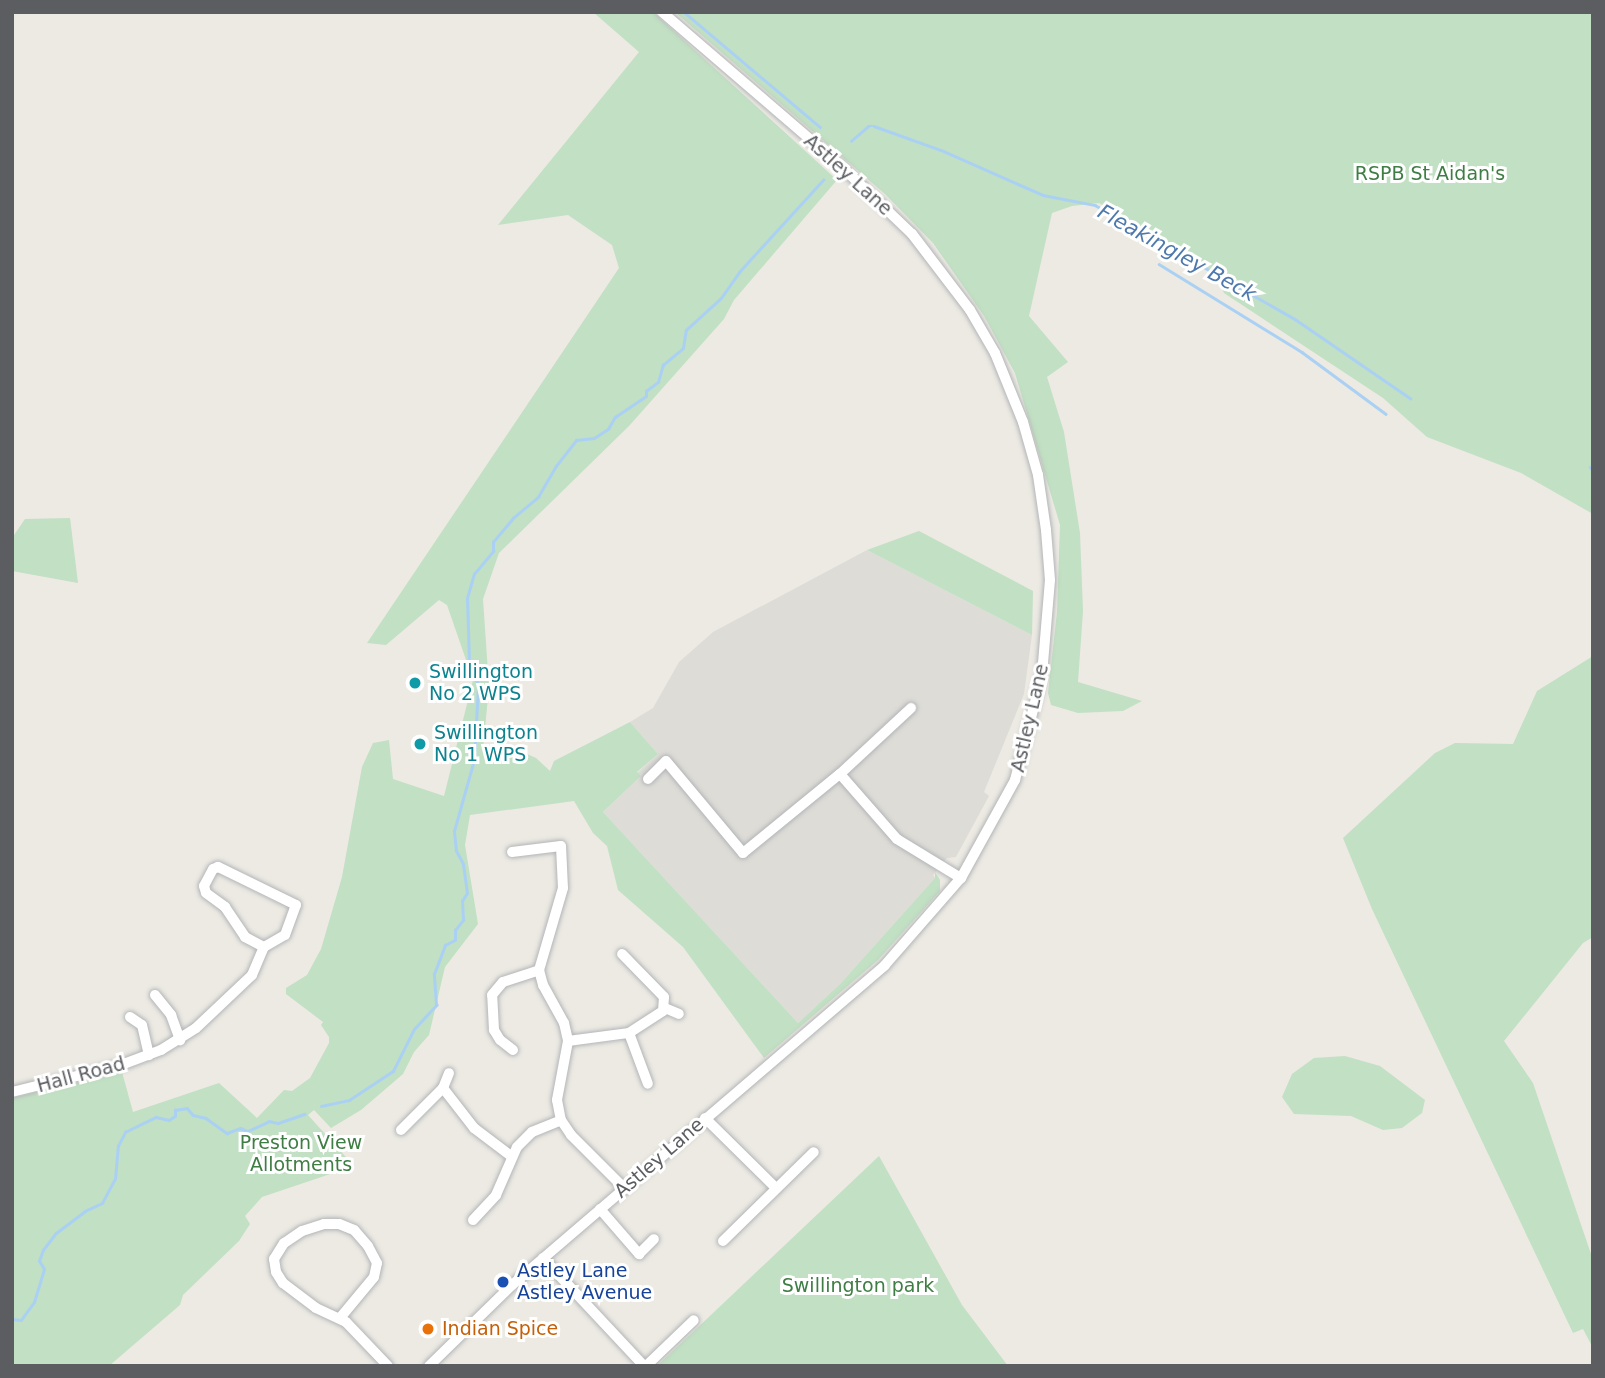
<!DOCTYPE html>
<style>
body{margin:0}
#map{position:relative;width:1605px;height:1378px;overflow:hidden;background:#eceae3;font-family:"DejaVu Sans",sans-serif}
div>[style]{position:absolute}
.industrial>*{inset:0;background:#dddcd7}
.green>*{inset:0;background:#c2e0c3}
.stream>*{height:2.5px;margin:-1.25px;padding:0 1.25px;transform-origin:1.25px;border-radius:1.25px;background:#aad1f4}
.roads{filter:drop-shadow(0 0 2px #b3b5b8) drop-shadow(0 0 2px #b3b5b8)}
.minor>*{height:10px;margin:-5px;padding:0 5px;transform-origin:5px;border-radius:5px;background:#fff}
.dots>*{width:19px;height:19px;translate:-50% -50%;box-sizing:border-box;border:4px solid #fff;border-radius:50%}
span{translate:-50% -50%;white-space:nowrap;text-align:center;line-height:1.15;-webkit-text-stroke:6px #fff;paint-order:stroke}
.park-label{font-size:19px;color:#3e7d43}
.street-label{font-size:19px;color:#5b5d61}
.culture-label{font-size:19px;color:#0d838f}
.left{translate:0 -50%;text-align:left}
.transit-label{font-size:19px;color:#164399}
.food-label{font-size:19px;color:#c56008}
.water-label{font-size:21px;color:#4e79ac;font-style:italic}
.frame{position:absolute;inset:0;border:14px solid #5b5d61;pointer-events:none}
</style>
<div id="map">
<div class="industrial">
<i style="clip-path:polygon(867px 550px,1032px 635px,1024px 694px,984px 792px,989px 796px,956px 857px,947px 858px,933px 875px,935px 878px,841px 983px,798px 1023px,603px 812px,640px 777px,637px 773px,658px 754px,630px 722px,653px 708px,679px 662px,713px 632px)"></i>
</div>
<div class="green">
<i style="clip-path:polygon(593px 12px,653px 12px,837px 180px,734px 300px,724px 319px,629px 426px,499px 553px,483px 599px,489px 687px,483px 749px,518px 750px,536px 758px,550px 771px,554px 761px,630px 722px,658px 754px,637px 772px,641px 776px,603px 812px,798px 1023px,841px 983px,935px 878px,935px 872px,940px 880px,940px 891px,878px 960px,764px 1058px,683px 947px,618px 890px,607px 846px,593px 833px,574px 801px,470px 815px,465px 845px,478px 924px,445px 967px,429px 1035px,414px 1052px,403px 1074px,361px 1110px,331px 1128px,314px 1110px,308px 1115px,354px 1166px,262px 1197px,245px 1216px,250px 1224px,239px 1241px,183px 1295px,180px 1305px,109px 1366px,12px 1366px,12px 1098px,122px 1072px,133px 1112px,219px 1083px,257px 1118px,284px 1090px,292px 1091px,310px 1078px,329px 1043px,329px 1037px,321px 1025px,323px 1022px,286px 994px,286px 988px,307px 975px,321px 949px,342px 877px,362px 767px,373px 743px,389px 740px,393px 779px,444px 796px,473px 680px,447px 605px,439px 600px,386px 645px,367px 643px,619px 268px,612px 245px,568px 215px,498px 225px,639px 52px)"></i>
<i style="clip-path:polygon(675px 12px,1593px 12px,1593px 514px,1521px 473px,1427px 437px,1383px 398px,1224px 293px,1215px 274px,1099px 203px,1072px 206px,1052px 213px,1029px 316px,1068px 362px,1047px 377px,1064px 432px,1080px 533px,1083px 611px,1078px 682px,1142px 701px,1123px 711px,1078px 713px,1051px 705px,1048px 693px,1057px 612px,1060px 525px,1015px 373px,984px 316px,933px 243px,885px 194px)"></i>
<i style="clip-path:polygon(70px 518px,78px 583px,12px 571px,12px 538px,25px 519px)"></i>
<i style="clip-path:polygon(919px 531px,1033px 591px,1032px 635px,867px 550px)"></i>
<i style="clip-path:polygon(1593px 656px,1593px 937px,1583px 943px,1504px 1041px,1533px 1083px,1593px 1260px,1593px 1348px,1583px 1329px,1573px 1333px,1372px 909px,1343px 838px,1435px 753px,1455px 743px,1513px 744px,1537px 691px)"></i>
<i style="clip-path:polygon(1345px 1056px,1380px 1066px,1425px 1100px,1422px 1113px,1402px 1128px,1383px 1130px,1351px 1116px,1294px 1114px,1282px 1097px,1292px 1074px,1314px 1058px)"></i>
<i style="clip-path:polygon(879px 1156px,962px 1305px,1008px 1366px,657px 1366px)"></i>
</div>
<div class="stream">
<i style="left:684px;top:12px;width:178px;rotate:40.2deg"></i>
<i style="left:851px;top:141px;width:23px;rotate:-41deg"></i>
<i style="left:868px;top:126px;width:6px"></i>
<i style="left:874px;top:126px;width:71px;rotate:19.7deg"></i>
<i style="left:941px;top:150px;width:111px;rotate:23.8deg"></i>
<i style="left:1043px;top:195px;width:53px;rotate:10.9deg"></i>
<i style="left:1095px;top:205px;width:230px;rotate:29.7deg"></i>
<i style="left:1295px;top:319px;width:140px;rotate:34.5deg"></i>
<i style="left:1159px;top:264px;width:168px;rotate:31.6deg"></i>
<i style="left:1302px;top:352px;width:104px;rotate:36.4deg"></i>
<i style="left:1590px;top:467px;width:4px;rotate:45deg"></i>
<i style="left:321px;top:1106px;width:29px;rotate:-12deg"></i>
<i style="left:349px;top:1100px;width:53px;rotate:-33.4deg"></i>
<i style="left:393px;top:1071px;width:47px;rotate:-63.4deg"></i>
<i style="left:414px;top:1029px;width:33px;rotate:-47deg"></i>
<i style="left:436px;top:1005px;width:31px;rotate:-94deg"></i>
<i style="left:434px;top:974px;width:31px;rotate:-69deg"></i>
<i style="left:445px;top:945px;width:11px;rotate:-27deg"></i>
<i style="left:455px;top:940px;width:10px;rotate:-90deg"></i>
<i style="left:455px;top:930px;width:13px;rotate:-51deg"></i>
<i style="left:463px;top:920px;width:19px;rotate:-93deg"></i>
<i style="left:462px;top:901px;width:9px;rotate:-58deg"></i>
<i style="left:467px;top:893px;width:29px;rotate:-98deg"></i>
<i style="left:463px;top:864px;width:15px;rotate:-118deg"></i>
<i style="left:456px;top:851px;width:20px;rotate:-96deg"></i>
<i style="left:454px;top:831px;width:74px;rotate:-74.3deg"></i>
<i style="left:474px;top:760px;width:75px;rotate:-86.9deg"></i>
<i style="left:478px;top:685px;width:25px;rotate:-111deg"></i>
<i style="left:469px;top:662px;width:64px;rotate:-91.8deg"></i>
<i style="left:467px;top:598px;width:25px;rotate:-74deg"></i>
<i style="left:474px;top:574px;width:30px;rotate:-50deg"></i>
<i style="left:493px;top:551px;width:9px;rotate:-90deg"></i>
<i style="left:493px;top:542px;width:31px;rotate:-50deg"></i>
<i style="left:513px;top:518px;width:33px;rotate:-40deg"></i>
<i style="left:538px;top:497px;width:36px;rotate:-60deg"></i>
<i style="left:556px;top:466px;width:33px;rotate:-52deg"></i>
<i style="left:576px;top:440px;width:18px;rotate:-6deg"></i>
<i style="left:594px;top:438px;width:17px;rotate:-33deg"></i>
<i style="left:608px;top:429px;width:14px;rotate:-60deg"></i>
<i style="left:615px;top:417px;width:37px;rotate:-34deg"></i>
<i style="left:646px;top:396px;width:5px;rotate:-90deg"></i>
<i style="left:646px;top:391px;width:15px;rotate:-37deg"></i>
<i style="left:658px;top:382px;width:18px;rotate:-74deg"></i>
<i style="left:663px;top:365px;width:26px;rotate:-40deg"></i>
<i style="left:683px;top:348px;width:18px;rotate:-81deg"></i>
<i style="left:686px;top:330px;width:47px;rotate:-42.4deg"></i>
<i style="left:721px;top:298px;width:32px;rotate:-55deg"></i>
<i style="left:739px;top:272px;width:125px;rotate:-47.6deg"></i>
<i style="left:12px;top:1319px;width:9px;rotate:6deg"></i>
<i style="left:21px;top:1320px;width:22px;rotate:-54deg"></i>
<i style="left:34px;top:1302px;width:34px;rotate:-73deg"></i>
<i style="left:44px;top:1269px;width:9px;rotate:-122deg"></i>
<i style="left:39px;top:1261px;width:12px;rotate:-70deg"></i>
<i style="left:43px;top:1250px;width:21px;rotate:-53deg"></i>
<i style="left:56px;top:1233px;width:36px;rotate:-37deg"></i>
<i style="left:85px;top:1211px;width:19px;rotate:-25deg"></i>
<i style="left:102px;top:1203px;width:27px;rotate:-62deg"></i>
<i style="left:115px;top:1179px;width:33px;rotate:-85deg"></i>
<i style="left:118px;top:1146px;width:16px;rotate:-63deg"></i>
<i style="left:125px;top:1132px;width:34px;rotate:-26deg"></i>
<i style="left:156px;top:1117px;width:13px;rotate:13deg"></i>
<i style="left:169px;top:1120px;width:7px;rotate:-34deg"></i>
<i style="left:175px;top:1116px;width:6px;rotate:-90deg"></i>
<i style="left:175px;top:1110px;width:12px;rotate:-9deg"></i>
<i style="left:187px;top:1108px;width:9px;rotate:49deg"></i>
<i style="left:193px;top:1115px;width:13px;rotate:13deg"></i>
<i style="left:206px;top:1118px;width:26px;rotate:36deg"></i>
<i style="left:227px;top:1133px;width:14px;rotate:-21deg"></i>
<i style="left:240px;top:1128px;width:9px;rotate:21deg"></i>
<i style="left:248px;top:1131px;width:23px;rotate:-25deg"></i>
<i style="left:269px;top:1121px;width:9px;rotate:13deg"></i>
<i style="left:278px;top:1123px;width:28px;rotate:-19deg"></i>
</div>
<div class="roads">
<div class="minor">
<i style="left:840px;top:774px;width:97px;rotate:-42.9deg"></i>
<i style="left:648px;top:779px;width:25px;rotate:-45deg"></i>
<i style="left:666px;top:761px;width:120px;rotate:50.1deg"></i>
<i style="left:743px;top:853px;width:125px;rotate:-39.2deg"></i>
<i style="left:840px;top:774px;width:86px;rotate:48.8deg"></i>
<i style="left:897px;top:839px;width:75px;rotate:31.4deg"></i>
<i style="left:512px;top:852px;width:49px;rotate:-7deg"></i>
<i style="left:561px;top:846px;width:42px;rotate:87.3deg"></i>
<i style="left:563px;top:888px;width:85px;rotate:106.3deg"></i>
<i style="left:539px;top:970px;width:16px;rotate:75deg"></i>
<i style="left:543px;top:985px;width:43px;rotate:61.1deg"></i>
<i style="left:564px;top:1023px;width:18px;rotate:77deg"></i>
<i style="left:568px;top:1041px;width:60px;rotate:100.6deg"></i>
<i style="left:557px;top:1100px;width:20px;rotate:79deg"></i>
<i style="left:561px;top:1120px;width:18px;rotate:56deg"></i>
<i style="left:571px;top:1135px;width:75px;rotate:45deg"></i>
<i style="left:155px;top:995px;width:26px;rotate:51deg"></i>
<i style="left:171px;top:1015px;width:27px;rotate:70deg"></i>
<i style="left:665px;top:1008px;width:15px;rotate:23deg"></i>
<i style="left:130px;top:1017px;width:14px;rotate:34deg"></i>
<i style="left:142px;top:1025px;width:31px;rotate:77deg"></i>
<i style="left:629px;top:1033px;width:54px;rotate:69.6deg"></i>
<i style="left:568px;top:1041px;width:62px;rotate:-7.5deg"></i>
<i style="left:629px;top:1033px;width:40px;rotate:-32.9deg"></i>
<i style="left:663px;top:1011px;width:14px;rotate:-86deg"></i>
<i style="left:664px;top:997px;width:60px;rotate:-134.3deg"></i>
<i style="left:513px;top:1050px;width:16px;rotate:-142deg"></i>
<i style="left:500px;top:1040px;width:12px;rotate:-121deg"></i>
<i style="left:494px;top:1030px;width:35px;rotate:-93deg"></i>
<i style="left:492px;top:995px;width:17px;rotate:-50deg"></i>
<i style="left:503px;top:982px;width:38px;rotate:-18deg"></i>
<i style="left:443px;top:1088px;width:16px;rotate:-68deg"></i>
<i style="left:12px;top:1092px;width:112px;rotate:-13.9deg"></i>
<i style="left:121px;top:1065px;width:43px;rotate:-20.6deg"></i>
<i style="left:161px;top:1050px;width:41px;rotate:-32.2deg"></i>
<i style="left:196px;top:1028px;width:77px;rotate:-43.4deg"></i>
<i style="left:252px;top:975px;width:30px;rotate:-67deg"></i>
<i style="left:264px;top:947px;width:24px;rotate:-30deg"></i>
<i style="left:285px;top:935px;width:32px;rotate:-70deg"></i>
<i style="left:296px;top:905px;width:87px;rotate:-154deg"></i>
<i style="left:218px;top:867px;width:5px;rotate:158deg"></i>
<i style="left:213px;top:869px;width:19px;rotate:118deg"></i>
<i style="left:204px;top:886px;width:7px;rotate:74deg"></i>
<i style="left:206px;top:893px;width:24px;rotate:36deg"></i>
<i style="left:225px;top:907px;width:36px;rotate:56deg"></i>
<i style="left:245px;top:937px;width:21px;rotate:28deg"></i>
<i style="left:705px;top:1118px;width:100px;rotate:44.6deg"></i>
<i style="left:401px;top:1130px;width:59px;rotate:-45deg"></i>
<i style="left:443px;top:1088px;width:51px;rotate:52.2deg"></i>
<i style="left:474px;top:1128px;width:46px;rotate:37.1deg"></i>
<i style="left:600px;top:1209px;width:60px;rotate:49.1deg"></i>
<i style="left:639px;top:1254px;width:21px;rotate:-45deg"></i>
<i style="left:473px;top:1220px;width:34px;rotate:-47deg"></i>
<i style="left:496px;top:1195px;width:52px;rotate:-66.4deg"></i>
<i style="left:517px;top:1147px;width:21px;rotate:-45deg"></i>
<i style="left:532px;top:1132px;width:31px;rotate:-22deg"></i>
<i style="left:723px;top:1241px;width:127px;rotate:-44.4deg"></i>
<i style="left:543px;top:1258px;width:148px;rotate:46.9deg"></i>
<i style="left:340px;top:1318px;width:53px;rotate:-50.3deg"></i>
<i style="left:374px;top:1277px;width:14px;rotate:-78deg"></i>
<i style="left:377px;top:1263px;width:19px;rotate:-118deg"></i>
<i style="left:368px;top:1246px;width:21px;rotate:-131deg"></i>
<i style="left:354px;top:1230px;width:16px;rotate:-158deg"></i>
<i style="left:339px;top:1224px;width:15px;rotate:180deg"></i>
<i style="left:324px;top:1224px;width:23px;rotate:162deg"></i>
<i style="left:302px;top:1231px;width:22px;rotate:146deg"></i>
<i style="left:284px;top:1243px;width:19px;rotate:122deg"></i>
<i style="left:274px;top:1259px;width:13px;rotate:81deg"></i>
<i style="left:276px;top:1272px;width:13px;rotate:58deg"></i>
<i style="left:283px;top:1283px;width:41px;rotate:37.1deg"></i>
<i style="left:316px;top:1308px;width:33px;rotate:25deg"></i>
<i style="left:346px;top:1322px;width:61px;rotate:46.3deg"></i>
<i style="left:429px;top:1366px;width:116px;rotate:-44.3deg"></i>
<i style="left:512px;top:1285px;width:491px;rotate:-40.6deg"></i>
<i style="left:885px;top:965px;width:116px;rotate:-48.9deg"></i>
<i style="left:961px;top:878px;width:112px;rotate:-61.1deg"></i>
<i style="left:1015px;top:780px;width:108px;rotate:-75.6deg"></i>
<i style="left:1042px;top:675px;width:95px;rotate:-85.2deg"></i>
<i style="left:1050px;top:580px;width:50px;rotate:-94.6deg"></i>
<i style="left:1046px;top:530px;width:56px;rotate:-98.3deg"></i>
<i style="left:1038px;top:475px;width:55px;rotate:-105.8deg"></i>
<i style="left:1023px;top:422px;width:74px;rotate:-112.1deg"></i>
<i style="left:995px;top:353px;width:50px;rotate:-120.2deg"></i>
<i style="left:970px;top:310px;width:96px;rotate:-127.3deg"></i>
<i style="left:912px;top:234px;width:100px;rotate:-136.2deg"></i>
<i style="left:840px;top:165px;width:235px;rotate:-139.3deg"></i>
<i style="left:646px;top:1366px;width:66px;rotate:-43.8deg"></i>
</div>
</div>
<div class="dots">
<i style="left:415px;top:683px;background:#0f9aa8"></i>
<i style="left:420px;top:744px;background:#0f9aa8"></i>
<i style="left:503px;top:1282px;background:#1a4fb4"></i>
<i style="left:428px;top:1329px;background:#e8710a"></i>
</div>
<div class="park-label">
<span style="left:1430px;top:174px">RSPB St Aidan's</span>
<span style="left:301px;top:1154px">Preston View<br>Allotments</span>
<span style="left:858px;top:1286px">Swillington park</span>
</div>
<div class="street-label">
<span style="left:848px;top:175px;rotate:42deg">Astley Lane</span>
<span style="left:1030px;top:718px;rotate:-77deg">Astley Lane</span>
<span style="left:81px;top:1075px;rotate:-15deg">Hall Road</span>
<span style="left:659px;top:1158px;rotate:-41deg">Astley Lane</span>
</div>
<div class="culture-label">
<span class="left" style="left:429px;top:683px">Swillington<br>No 2 WPS</span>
<span class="left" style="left:434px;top:744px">Swillington<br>No 1 WPS</span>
</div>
<div class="transit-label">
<span class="left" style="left:517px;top:1282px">Astley Lane<br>Astley Avenue</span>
</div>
<div class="food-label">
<span class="left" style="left:442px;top:1329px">Indian Spice</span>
</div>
<div class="water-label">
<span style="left:1177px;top:253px;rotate:29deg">Fleakingley Beck</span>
</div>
<div class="frame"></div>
</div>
